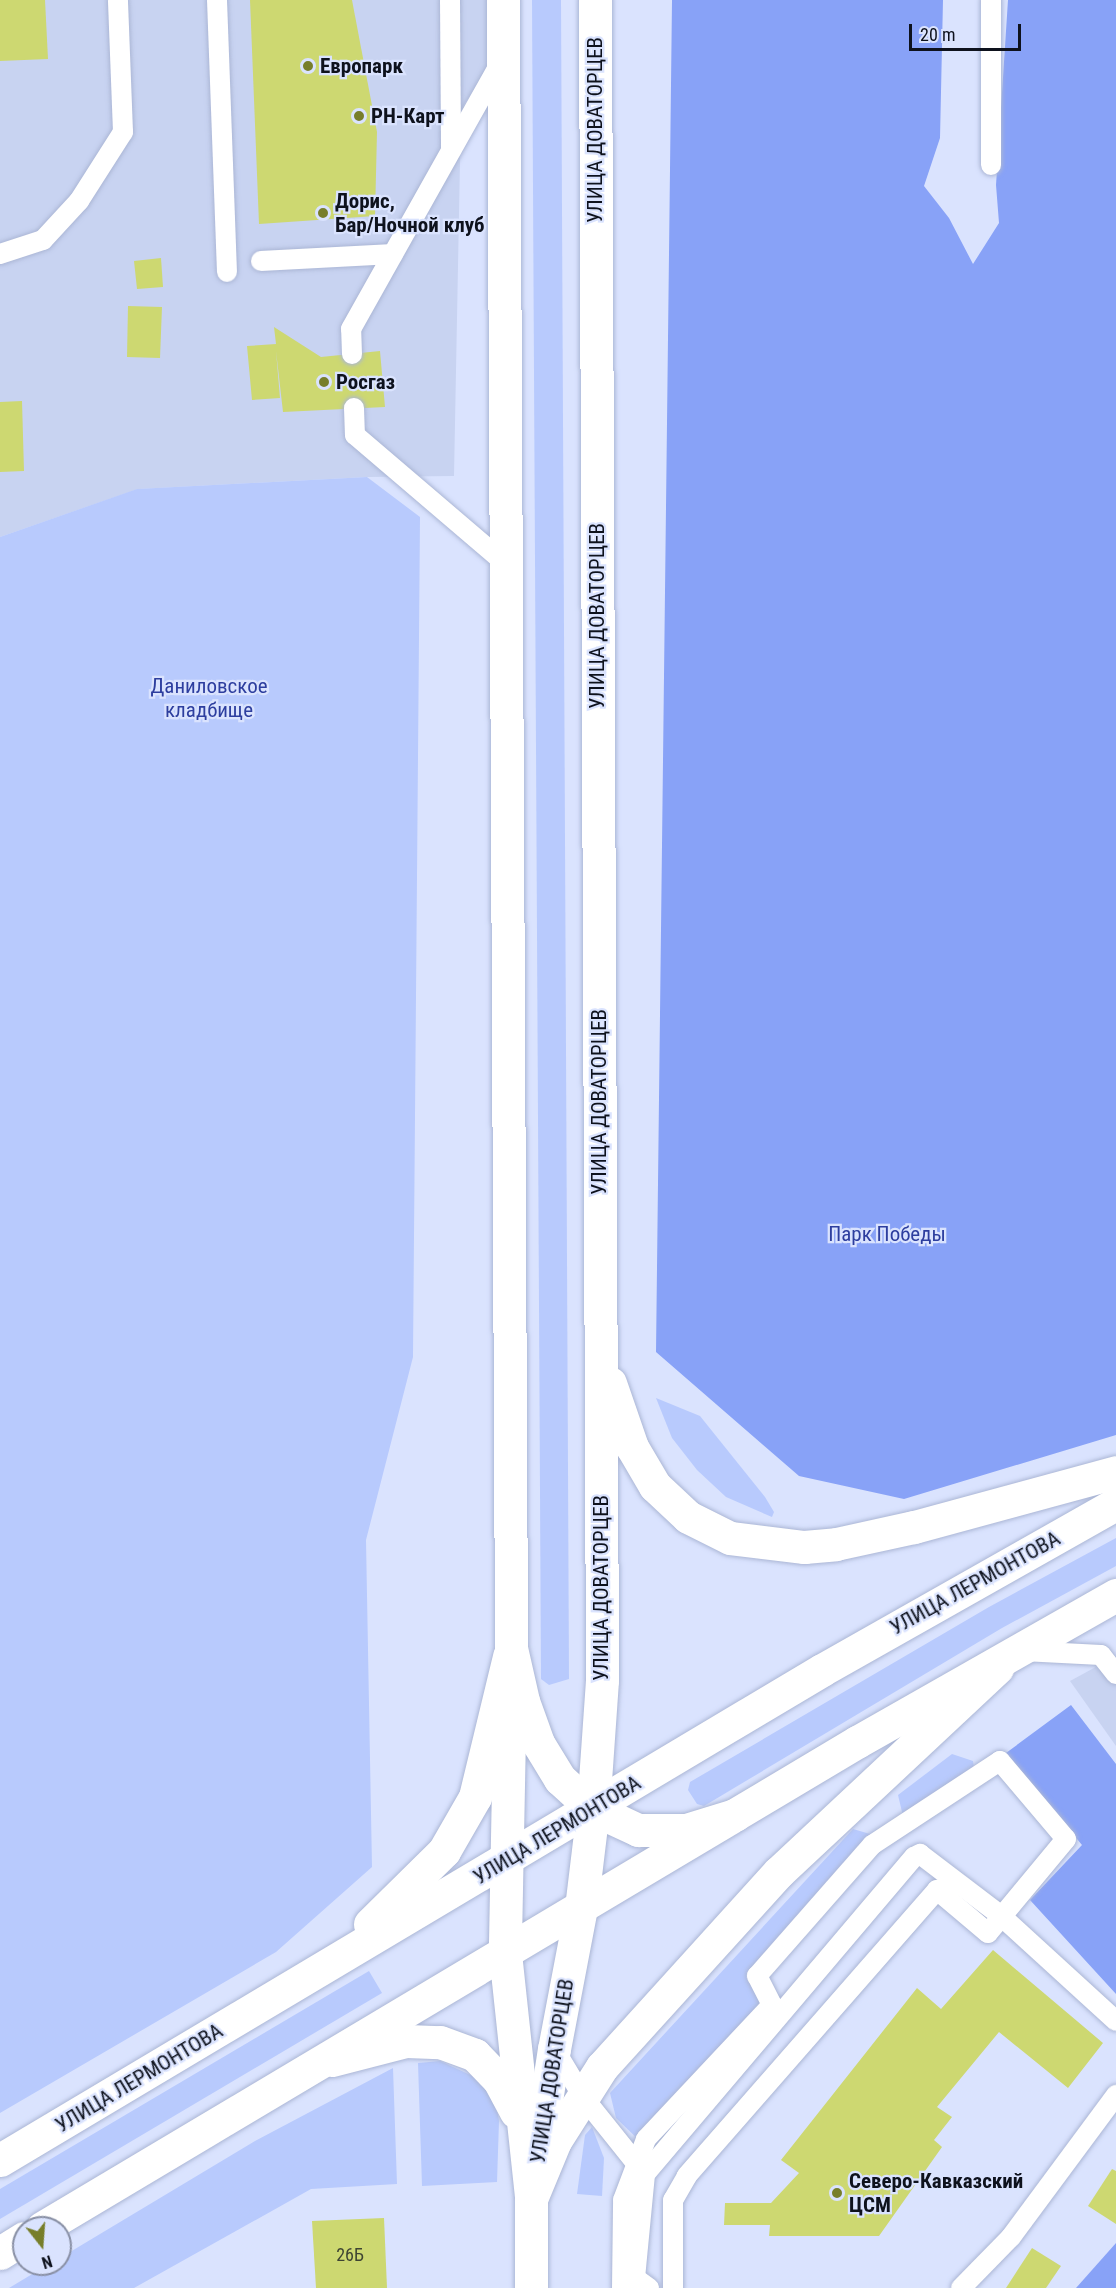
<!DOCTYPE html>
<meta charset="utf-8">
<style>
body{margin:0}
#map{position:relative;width:1116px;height:2288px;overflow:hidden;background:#dae3fe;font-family:"Roboto Condensed",sans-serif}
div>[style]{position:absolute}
.built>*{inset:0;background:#c8d3f1}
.green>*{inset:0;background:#b8cafd}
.forest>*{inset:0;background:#88a2f7}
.building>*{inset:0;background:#cdd871}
.roads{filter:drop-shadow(0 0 2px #abb6d5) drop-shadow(0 0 2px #abb6d5)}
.service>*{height:20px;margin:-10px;padding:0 10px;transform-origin:10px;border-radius:10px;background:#fff}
.secondary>*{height:33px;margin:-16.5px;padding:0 16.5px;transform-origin:16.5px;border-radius:16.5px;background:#fff}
.primary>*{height:33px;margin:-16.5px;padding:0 16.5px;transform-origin:16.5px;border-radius:16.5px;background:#fff}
.dots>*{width:16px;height:16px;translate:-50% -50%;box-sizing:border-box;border:3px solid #dae3fe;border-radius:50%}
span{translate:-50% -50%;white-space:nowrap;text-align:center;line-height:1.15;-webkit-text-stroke:4.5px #dae3fe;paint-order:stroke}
.number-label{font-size:18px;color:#3e4432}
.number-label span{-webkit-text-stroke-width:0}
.poi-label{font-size:21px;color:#0e121d;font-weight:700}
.left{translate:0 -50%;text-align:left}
.street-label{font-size:21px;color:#0e121d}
.park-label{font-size:21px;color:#2d3e9f}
.north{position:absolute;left:12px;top:2216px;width:60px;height:60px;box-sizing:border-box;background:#dae3fe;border:2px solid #888fa4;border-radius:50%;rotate:163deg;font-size:16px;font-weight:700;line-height:24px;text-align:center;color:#0e121d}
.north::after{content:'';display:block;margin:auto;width:21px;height:27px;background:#777e2a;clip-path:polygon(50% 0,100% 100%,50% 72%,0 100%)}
.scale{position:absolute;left:909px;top:24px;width:112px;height:27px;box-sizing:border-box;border:3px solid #0e121d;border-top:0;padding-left:8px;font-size:18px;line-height:21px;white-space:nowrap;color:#0e121d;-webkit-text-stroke:4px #dae3fe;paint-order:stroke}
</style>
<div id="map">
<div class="built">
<i style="clip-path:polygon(0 0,493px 0,495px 58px,461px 109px,454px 476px,367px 477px,138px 489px,0 537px)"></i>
<i style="clip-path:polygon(1116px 1656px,1116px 1746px,1070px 1681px)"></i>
</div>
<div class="green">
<i style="clip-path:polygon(532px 0,561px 0,569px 1679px,549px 1685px,541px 1679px)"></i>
<i style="clip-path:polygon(367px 477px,420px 517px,413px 1357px,366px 1540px,372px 1867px,276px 1952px,0 2113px,0 537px,137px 489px)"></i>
<i style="clip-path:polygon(656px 1398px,700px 1416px,765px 1497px,774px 1512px,772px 1517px,726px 1497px,697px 1470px,672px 1438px)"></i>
<i style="clip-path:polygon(1116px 1538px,1116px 1566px,1002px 1628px,704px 1806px,697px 1804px,688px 1790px,690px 1782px,989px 1607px)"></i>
<i style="clip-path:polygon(952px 1754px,973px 1761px,974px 1768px,903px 1816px,898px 1795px)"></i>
<i style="clip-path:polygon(853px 1829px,870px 1834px,871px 1842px,754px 1975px,769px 2005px,641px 2142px,616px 2118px,610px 2093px)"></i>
<i style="clip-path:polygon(369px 1971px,382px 1993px,0 2219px,0 2189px)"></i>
<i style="clip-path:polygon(440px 2061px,477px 2078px,496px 2104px,499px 2121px,497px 2182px,422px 2186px,418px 2063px)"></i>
<i style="clip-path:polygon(393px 2068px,397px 2184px,311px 2189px,134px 2288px,9px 2288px,49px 2264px,60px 2264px,60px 2258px,255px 2141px)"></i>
<i style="clip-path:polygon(592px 2127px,604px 2158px,602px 2196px,577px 2194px,585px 2135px)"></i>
</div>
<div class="forest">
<i style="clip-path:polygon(672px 0,943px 0,940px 138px,924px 186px,949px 218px,973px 264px,999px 223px,996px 185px,1008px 0,1116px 0,1116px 1435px,904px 1499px,799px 1476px,656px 1352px)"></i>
<i style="clip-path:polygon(1071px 1705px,1116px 1764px,1116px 1994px,1030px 1900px,1082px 1845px,1006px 1753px)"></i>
<i style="clip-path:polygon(1116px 2243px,1116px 2288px,1076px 2288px)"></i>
</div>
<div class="building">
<i style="clip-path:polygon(0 0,45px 0,48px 59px,0 61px)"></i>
<i style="clip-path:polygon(250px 0,352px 0,377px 132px,375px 216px,259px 224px)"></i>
<i style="clip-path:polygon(161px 258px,163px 287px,137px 289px,134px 261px)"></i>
<i style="clip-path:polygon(128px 306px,162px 307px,160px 358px,127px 357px)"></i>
<i style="clip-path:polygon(274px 327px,321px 357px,380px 351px,385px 407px,283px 412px,276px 351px,280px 398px,252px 400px,247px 346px,276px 344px)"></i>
<i style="clip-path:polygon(22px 401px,24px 471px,0 472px,0 402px)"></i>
<i style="clip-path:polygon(993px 1950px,1103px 2043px,1068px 2088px,999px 2032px,937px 2107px,952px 2117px,934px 2140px,942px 2147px,879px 2236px,769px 2236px,770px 2225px,724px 2225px,725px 2203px,771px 2203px,799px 2173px,781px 2160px,917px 1988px,941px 2009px)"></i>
<i style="clip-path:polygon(1112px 2169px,1116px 2171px,1116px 2224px,1088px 2206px)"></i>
<i style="clip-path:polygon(384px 2218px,387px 2288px,316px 2288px,312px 2221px)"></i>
<i style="clip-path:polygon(1032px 2248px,1061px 2266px,1046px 2288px,1006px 2288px)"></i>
</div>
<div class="roads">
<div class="service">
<i style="left:217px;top:0;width:272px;rotate:87.9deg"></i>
<i style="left:450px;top:0;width:150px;rotate:89.6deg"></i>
<i style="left:991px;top:0;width:165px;rotate:90deg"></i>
<i style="left:0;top:254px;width:45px;rotate:-18deg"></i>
<i style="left:43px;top:240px;width:53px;rotate:-47.3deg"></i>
<i style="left:79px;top:201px;width:82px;rotate:-57.5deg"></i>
<i style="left:123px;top:132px;width:132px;rotate:-92.2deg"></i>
<i style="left:261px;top:261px;width:132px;rotate:-3deg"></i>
<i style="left:352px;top:354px;width:25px;rotate:-92deg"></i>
<i style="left:351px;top:329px;width:304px;rotate:-60.7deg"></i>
<i style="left:354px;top:408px;width:27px;rotate:88deg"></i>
<i style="left:355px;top:435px;width:199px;rotate:40.5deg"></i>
<i style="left:1023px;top:1651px;width:78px;rotate:2.9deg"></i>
<i style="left:1101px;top:1655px;width:24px;rotate:52deg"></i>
<i style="left:555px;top:2050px;width:55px;rotate:59.2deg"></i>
<i style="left:583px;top:2097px;width:96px;rotate:51.3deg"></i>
<i style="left:622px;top:2288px;width:88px;rotate:-89.3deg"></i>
<i style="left:623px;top:2200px;width:65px;rotate:-69.3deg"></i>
<i style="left:646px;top:2139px;width:184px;rotate:-46.8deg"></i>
<i style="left:772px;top:2005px;width:33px;rotate:-117deg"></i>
<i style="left:757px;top:1976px;width:174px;rotate:-48.7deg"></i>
<i style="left:872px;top:1845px;width:153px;rotate:-33.3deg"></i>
<i style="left:1000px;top:1761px;width:102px;rotate:49.8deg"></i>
<i style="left:1066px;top:1839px;width:122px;rotate:129.7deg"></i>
<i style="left:988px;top:1933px;width:67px;rotate:-139.9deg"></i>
<i style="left:937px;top:1890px;width:380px;rotate:131.2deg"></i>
<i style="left:687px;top:2176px;width:28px;rotate:120deg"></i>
<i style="left:673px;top:2200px;width:88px;rotate:90deg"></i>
<i style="left:649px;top:2288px;width:17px;rotate:-144deg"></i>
<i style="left:635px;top:2278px;width:104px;rotate:-84.5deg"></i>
<i style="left:645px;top:2174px;width:416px;rotate:-49.7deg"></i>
<i style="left:914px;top:1857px;width:7px;rotate:-27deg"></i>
<i style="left:920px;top:1854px;width:101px;rotate:37.3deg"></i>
<i style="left:1000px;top:1915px;width:157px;rotate:42.4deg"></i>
<i style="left:961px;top:2288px;width:71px;rotate:-45.6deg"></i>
<i style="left:1011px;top:2237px;width:177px;rotate:-53.5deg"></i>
</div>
<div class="secondary">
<i style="left:510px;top:1681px;width:272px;rotate:91.1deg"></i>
<i style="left:505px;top:1953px;width:246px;rotate:83.9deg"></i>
<i style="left:332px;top:2060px;width:76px;rotate:-14.4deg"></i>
<i style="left:406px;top:2041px;width:34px;rotate:2deg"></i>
<i style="left:440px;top:2042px;width:37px;rotate:20deg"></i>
<i style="left:475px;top:2055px;width:35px;rotate:46deg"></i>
<i style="left:499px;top:2080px;width:36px;rotate:62deg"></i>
<i style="left:531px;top:2199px;width:63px;rotate:-67.5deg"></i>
<i style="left:555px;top:2141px;width:88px;rotate:-57.6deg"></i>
<i style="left:602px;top:2067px;width:263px;rotate:-47.8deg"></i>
<i style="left:779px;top:1872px;width:299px;rotate:-43.1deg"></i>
<i style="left:531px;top:2288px;width:89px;rotate:-90deg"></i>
<i style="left:531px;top:2199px;width:152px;rotate:-81.3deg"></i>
<i style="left:554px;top:2049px;width:144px;rotate:-79.2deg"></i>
<i style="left:581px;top:1908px;width:100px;rotate:-83.1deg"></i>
</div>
<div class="primary">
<i style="left:503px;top:0;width:1648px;rotate:89.72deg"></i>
<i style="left:511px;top:1648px;width:54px;rotate:77.2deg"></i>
<i style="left:523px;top:1701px;width:45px;rotate:70.3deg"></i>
<i style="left:538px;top:1743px;width:42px;rotate:58.6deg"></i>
<i style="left:560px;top:1779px;width:45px;rotate:42.3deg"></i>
<i style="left:593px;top:1809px;width:50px;rotate:25deg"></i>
<i style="left:638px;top:1830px;width:48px"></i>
<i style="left:686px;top:1830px;width:51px;rotate:-17deg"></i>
<i style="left:610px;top:1383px;width:68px;rotate:71deg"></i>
<i style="left:632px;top:1447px;width:45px;rotate:59.5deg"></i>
<i style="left:655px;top:1486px;width:45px;rotate:43.2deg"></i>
<i style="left:688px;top:1517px;width:47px;rotate:26.6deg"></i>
<i style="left:730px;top:1538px;width:75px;rotate:6.9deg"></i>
<i style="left:804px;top:1547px;width:32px;rotate:-5deg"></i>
<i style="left:836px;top:1544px;width:80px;rotate:-12.3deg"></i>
<i style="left:914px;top:1527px;width:209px;rotate:-15.2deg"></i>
<i style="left:593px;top:1809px;width:129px;rotate:-86deg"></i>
<i style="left:602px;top:1680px;width:1680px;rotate:-90.24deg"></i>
<i style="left:370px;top:1924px;width:104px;rotate:-44.6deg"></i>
<i style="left:444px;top:1851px;width:62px;rotate:-60.1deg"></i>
<i style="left:475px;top:1797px;width:145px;rotate:-76.4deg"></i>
<i style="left:0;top:2160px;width:957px;rotate:-30.8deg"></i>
<i style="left:822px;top:1670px;width:338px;rotate:-29.5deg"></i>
<i style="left:42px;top:2228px;width:949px;rotate:-30.81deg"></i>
<i style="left:857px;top:1742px;width:298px;rotate:-29.6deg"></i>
<i style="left:0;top:2253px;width:28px;rotate:-32deg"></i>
</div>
</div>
<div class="dots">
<i style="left:308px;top:66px;background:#777e2a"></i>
<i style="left:359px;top:116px;background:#777e2a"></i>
<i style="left:323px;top:213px;background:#777e2a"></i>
<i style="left:324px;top:382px;background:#777e2a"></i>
<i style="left:837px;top:2193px;background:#777e2a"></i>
</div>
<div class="number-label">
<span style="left:350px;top:2255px">26Б</span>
</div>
<div class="poi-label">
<span class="left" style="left:320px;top:66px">Европарк</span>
<span class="left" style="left:371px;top:116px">РН-Карт</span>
<span class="left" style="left:335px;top:213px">Дорис,<br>Бар/Ночной клуб</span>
<span class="left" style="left:336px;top:382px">Росгаз</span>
<span class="left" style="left:849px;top:2193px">Северо-Кавказский<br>ЦСМ</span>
</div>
<div class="street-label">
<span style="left:595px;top:130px;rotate:-90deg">УЛИЦА ДОВАТОРЦЕВ</span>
<span style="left:597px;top:616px;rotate:-90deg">УЛИЦА ДОВАТОРЦЕВ</span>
<span style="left:599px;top:1102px;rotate:-90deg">УЛИЦА ДОВАТОРЦЕВ</span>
<span style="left:975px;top:1583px;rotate:-29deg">УЛИЦА ЛЕРМОНТОВА</span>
<span style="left:601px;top:1588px;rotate:-90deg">УЛИЦА ДОВАТОРЦЕВ</span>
<span style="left:557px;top:1830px;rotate:-31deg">УЛИЦА ЛЕРМОНТОВА</span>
<span style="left:552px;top:2071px;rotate:-81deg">УЛИЦА ДОВАТОРЦЕВ</span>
<span style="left:139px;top:2078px;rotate:-31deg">УЛИЦА ЛЕРМОНТОВА</span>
</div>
<div class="park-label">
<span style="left:209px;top:698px">Даниловское<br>кладбище</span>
<span style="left:887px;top:1234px">Парк Победы</span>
</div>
<div class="north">N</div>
<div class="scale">20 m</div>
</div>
